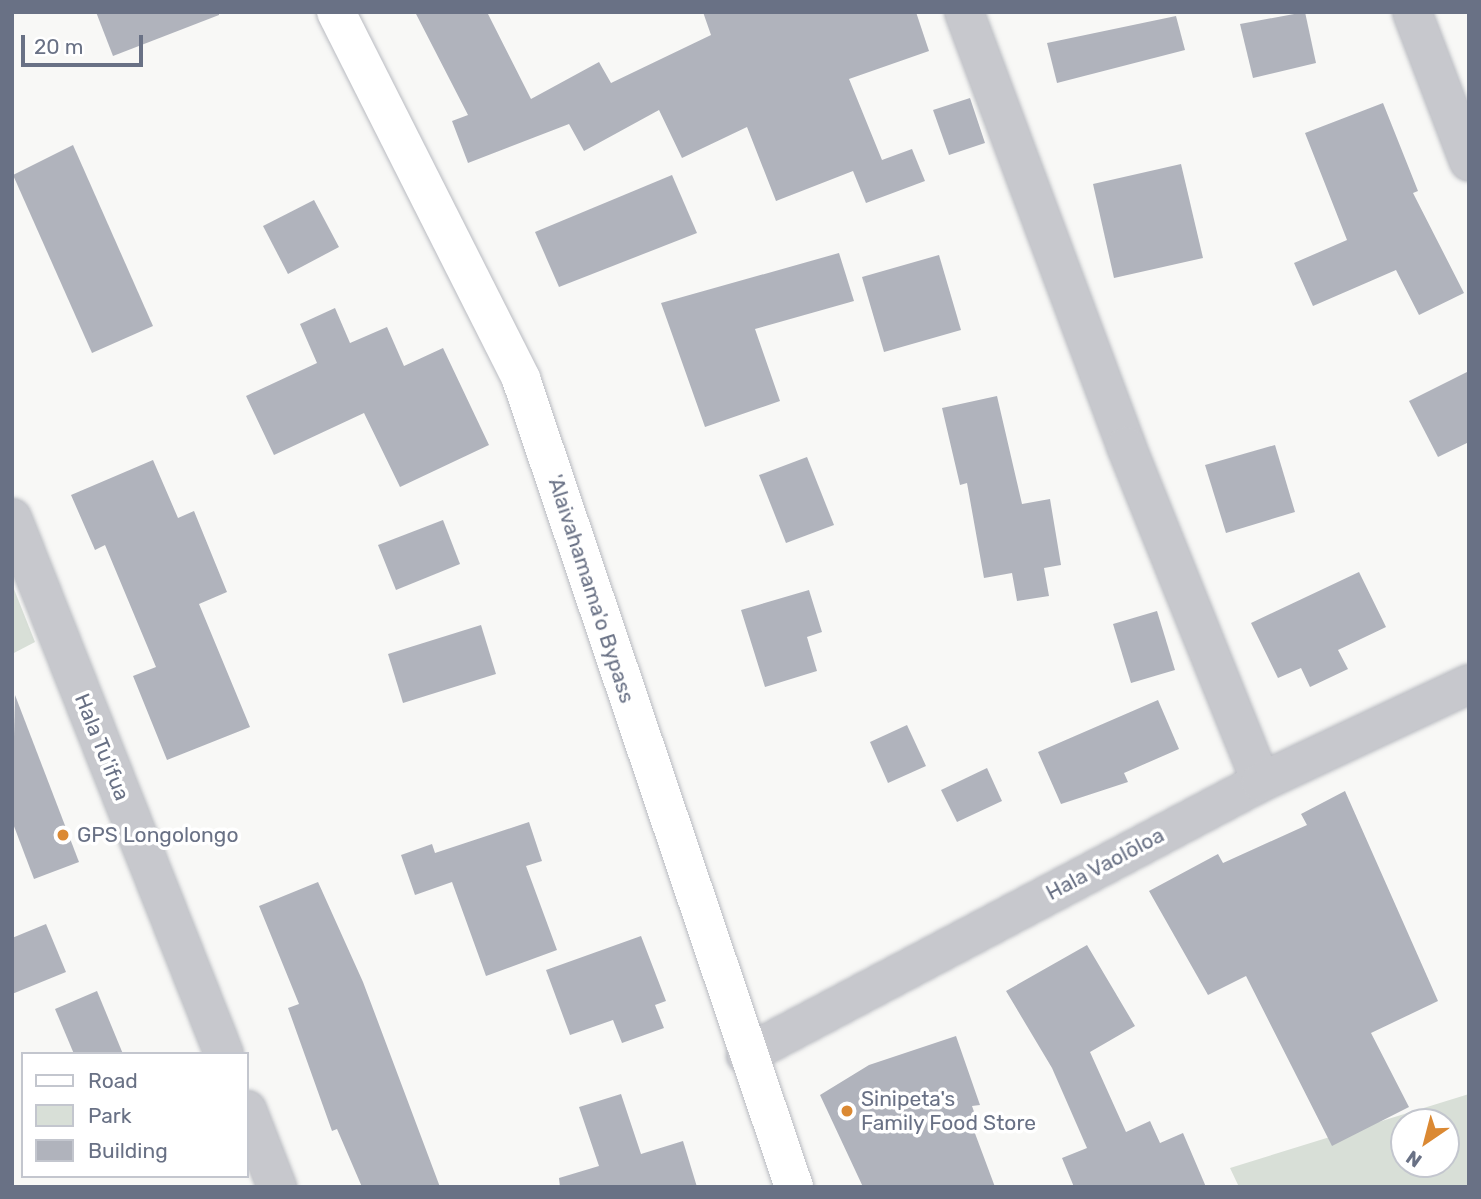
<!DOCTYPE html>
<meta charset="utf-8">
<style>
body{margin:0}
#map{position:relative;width:1481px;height:1199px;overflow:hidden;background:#f8f8f6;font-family:Rubik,sans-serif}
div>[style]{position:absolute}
.green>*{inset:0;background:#d8dfd7}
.building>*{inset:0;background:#b0b3bc}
.roads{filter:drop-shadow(0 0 2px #b9bbc1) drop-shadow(0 0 2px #b9bbc1)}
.minor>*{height:38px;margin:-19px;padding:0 19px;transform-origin:19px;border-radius:19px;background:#c7c8cd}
.secondary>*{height:38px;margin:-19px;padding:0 19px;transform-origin:19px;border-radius:19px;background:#fff}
.dots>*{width:19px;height:19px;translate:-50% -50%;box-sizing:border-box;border:4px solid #fff;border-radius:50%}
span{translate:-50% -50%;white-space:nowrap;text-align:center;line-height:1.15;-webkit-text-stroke:7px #fff;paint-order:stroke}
.street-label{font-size:21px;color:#697185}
.poi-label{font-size:21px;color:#697185}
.left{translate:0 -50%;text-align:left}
.frame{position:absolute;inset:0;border:14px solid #697185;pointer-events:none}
.legend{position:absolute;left:21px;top:1052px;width:228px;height:126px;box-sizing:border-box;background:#fff;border:2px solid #c3c6ce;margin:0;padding:9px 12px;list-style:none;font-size:21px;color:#697185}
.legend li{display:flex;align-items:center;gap:14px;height:35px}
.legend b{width:35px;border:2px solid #c3c6ce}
.north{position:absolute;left:1390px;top:1108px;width:70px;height:70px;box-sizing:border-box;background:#fff;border:2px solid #c3c6ce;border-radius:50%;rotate:215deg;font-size:19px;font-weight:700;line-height:28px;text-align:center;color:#697185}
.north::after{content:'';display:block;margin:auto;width:24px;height:32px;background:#db8933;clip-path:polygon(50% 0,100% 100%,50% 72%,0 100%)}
.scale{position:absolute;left:21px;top:35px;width:122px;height:32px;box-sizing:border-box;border:4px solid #697185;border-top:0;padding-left:9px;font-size:21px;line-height:24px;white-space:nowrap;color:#697185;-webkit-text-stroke:5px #fff;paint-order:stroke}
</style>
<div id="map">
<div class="green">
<i style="clip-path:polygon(12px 584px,35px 642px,12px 654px)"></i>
<i style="clip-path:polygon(evenodd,1469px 1094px,1469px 1187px,1239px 1187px,1230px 1168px,1469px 1094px,1404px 1122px,1446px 1122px,1446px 1164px,1404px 1164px,1404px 1122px)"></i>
</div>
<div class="building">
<i style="clip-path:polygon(96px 12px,219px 12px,219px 15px,113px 56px)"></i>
<i style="clip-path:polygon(415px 12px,487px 12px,531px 99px,599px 62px,611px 83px,711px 35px,703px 12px,916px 12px,929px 51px,849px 79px,882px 160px,912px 149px,925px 181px,866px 203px,853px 171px,776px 201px,747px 127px,682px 158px,659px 110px,584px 151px,569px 124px,468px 163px,452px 121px,468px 115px)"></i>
<i style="clip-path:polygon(1305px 12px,1316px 63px,1253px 78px,1240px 24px)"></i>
<i style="clip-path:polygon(1176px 16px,1185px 50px,1057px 83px,1047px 43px)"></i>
<i style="clip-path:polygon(970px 98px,985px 143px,949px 155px,933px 110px)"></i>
<i style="clip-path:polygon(1383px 103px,1418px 191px,1413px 193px,1464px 293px,1419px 315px,1396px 270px,1313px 306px,1294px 263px,1347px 240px,1305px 133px)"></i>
<i style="clip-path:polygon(73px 145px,153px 326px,92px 353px,13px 175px)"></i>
<i style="clip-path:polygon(1181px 164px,1203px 258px,1114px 278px,1093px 184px)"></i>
<i style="clip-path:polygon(672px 175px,697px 233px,559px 287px,535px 232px)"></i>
<i style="clip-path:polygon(314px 200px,339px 247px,288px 274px,263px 226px)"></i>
<i style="clip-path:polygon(839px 253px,854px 301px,755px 329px,780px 401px,705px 427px,661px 303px)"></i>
<i style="clip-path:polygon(939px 255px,961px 330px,884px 352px,862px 277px)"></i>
<i style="clip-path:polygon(335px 308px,350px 343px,387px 327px,404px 366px,443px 348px,489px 445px,400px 487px,364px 413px,274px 455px,246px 396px,317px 363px,300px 324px)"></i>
<i style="clip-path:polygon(1469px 371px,1469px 442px,1438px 457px,1409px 401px)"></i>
<i style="clip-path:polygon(997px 396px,1022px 504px,1050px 499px,1061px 565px,1044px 568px,1049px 596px,1017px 601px,1012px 573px,984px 578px,967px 483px,960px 485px,942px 408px)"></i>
<i style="clip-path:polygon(1275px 445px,1295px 512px,1226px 533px,1205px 465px)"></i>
<i style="clip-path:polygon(807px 457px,834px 525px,786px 543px,759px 475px)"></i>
<i style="clip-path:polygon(153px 460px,178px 518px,194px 511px,227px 592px,199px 604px,250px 727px,167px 760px,133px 676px,156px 667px,105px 545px,95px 550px,71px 495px)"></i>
<i style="clip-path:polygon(443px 520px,460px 564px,396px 590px,378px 545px)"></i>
<i style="clip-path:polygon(1359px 572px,1386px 627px,1338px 650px,1348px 669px,1310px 687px,1301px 668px,1278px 678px,1251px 623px)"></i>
<i style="clip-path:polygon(809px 590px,822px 632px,807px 637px,817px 671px,765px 687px,741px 610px)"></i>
<i style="clip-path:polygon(1157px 611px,1175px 670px,1131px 683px,1113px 624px)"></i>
<i style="clip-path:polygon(481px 625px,496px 674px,403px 703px,388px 654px)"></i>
<i style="clip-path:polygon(15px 695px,79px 862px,34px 879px,12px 821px)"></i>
<i style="clip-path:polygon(1158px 700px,1179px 749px,1124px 773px,1128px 782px,1061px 804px,1038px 752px)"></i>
<i style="clip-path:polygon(907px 725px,926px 766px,888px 783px,870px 742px)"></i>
<i style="clip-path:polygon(987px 768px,1002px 801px,957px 822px,941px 790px)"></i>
<i style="clip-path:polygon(1345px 791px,1438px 1001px,1371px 1033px,1409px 1107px,1332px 1146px,1246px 976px,1208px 995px,1149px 891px,1218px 854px,1223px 863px,1307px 825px,1301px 814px)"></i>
<i style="clip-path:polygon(529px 822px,542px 861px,526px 866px,557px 950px,486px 976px,452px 882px,415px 895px,401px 855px,432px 844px,435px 853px)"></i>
<i style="clip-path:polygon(318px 882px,363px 982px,440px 1187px,362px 1187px,337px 1129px,332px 1131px,288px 1008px,299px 1004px,259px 906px)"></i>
<i style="clip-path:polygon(46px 924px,66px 972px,12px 994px,12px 938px)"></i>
<i style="clip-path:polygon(641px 936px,666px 1001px,655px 1005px,664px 1028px,622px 1043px,613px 1020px,570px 1035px,546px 970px)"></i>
<i style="clip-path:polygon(1087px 945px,1135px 1026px,1090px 1052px,1126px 1132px,1150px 1121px,1160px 1143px,1183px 1133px,1206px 1187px,1074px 1187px,1062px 1158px,1087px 1148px,1052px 1068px,1006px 991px)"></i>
<i style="clip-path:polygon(97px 991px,123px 1054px,74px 1054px,55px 1009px)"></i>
<i style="clip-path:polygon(956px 1036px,980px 1105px,972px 1106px,979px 1126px,973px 1128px,995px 1187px,863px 1187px,820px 1095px,869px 1065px)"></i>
<i style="clip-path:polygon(621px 1094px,641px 1154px,683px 1141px,697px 1187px,560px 1187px,559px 1178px,599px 1166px,579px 1107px)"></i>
</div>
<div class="roads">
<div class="minor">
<i style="left:964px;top:12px;width:463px;rotate:69.5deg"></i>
<i style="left:1126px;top:446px;width:362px;rotate:68.1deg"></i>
<i style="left:1412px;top:12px;width:160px;rotate:69.1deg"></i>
<i style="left:12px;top:518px;width:576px;rotate:68.42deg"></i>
<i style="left:746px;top:1055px;width:583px;rotate:-27.93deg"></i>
<i style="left:1261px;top:782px;width:230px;rotate:-25.2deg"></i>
<i style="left:247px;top:1110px;width:83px;rotate:68.7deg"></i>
</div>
<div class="secondary">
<i style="left:336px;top:12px;width:411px;rotate:63.2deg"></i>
<i style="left:521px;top:379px;width:853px;rotate:71.33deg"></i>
</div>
</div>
<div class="dots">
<i style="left:63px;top:835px;background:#db8933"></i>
<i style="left:847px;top:1111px;background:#db8933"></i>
</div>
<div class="street-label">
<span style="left:591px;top:589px;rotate:72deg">'Alaivahamama'o Bypass</span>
<span style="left:102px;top:747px;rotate:68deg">Hala Tu'ifua</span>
<span style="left:1105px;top:864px;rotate:-28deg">Hala Vaolōloa</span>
</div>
<div class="poi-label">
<span class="left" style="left:77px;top:835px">GPS Longolongo</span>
<span class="left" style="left:861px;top:1111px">Sinipeta's<br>Family Food Store</span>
</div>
<div class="frame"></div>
<ul class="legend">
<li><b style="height:9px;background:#fff"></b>Road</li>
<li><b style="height:19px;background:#d8dfd7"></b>Park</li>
<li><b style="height:19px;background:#b0b3bc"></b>Building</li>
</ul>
<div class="north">N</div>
<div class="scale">20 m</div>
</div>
